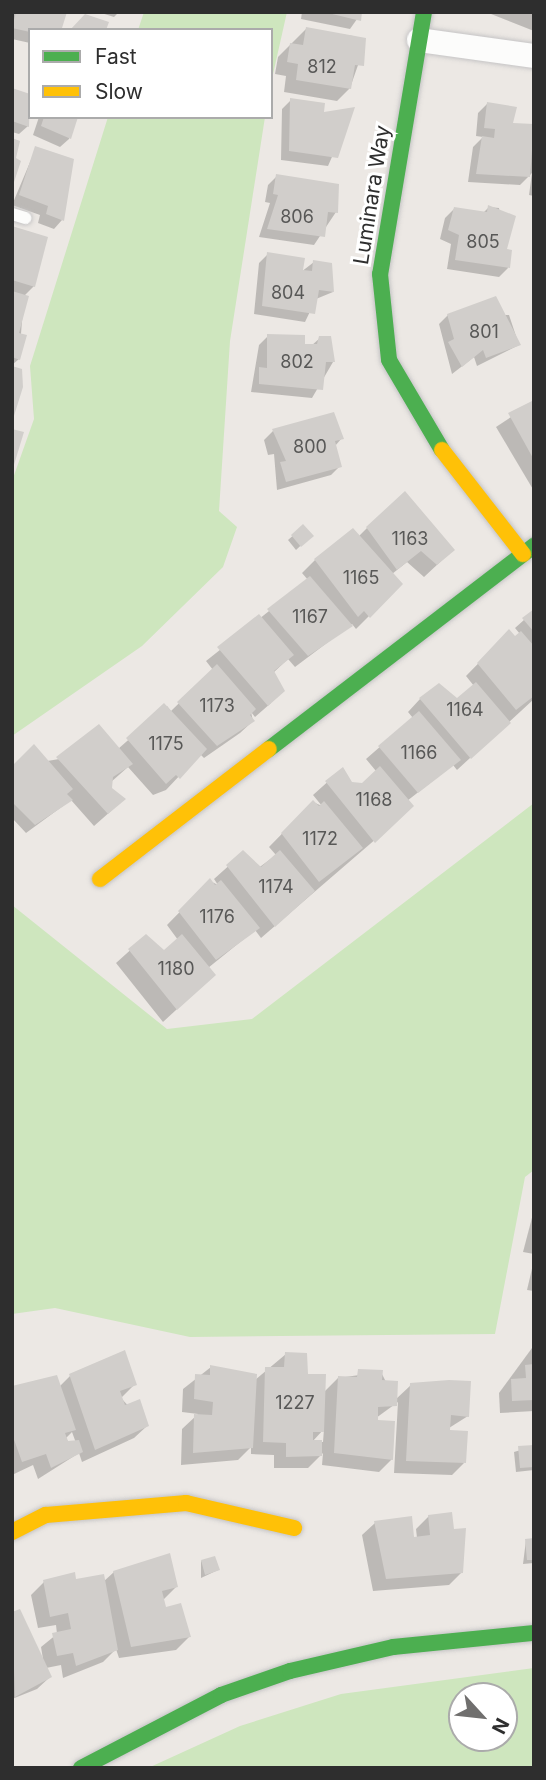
<!DOCTYPE html>
<style>
body{margin:0}
#map{position:relative;width:546px;height:1780px;overflow:hidden;background:#ece8e4;font-family:Inter,sans-serif}
div>[style]{position:absolute}
.green>*{inset:0;background:#cee6be}
.shadow>*{inset:0;background:#0003}
.building>*{inset:0;background:#d1cecb}
.roads{filter:drop-shadow(0 0 2px #c5c4c5) drop-shadow(0 0 2px #c5c4c5)}
.lane>*{height:12px;margin:-6px;padding:0 6px;transform-origin:6px;border-radius:6px;background:#fcfcfb}
.street>*{height:24px;margin:-12px;padding:0 12px;transform-origin:12px;border-radius:12px;background:#fcfcfb}
.fast>*{height:16px;margin:-8px;padding:0 8px;transform-origin:8px;border-radius:8px;background:#4caf50}
.slow>*{height:16px;margin:-8px;padding:0 8px;transform-origin:8px;border-radius:8px;background:#ffc107}
span{translate:-50% -50%;white-space:nowrap;text-align:center;line-height:1.15;-webkit-text-stroke:6px #fff;paint-order:stroke}
.number-label{font-size:18px;color:#585857}
.number-label span{-webkit-text-stroke-width:0}
.street-label{font-size:21px;color:#2e2e2e}
.frame{position:absolute;inset:0;border:14px solid #2e2e2e;pointer-events:none}
.legend{position:absolute;left:28px;top:28px;width:245px;height:91px;box-sizing:border-box;background:#fff;border:2px solid #ababab;margin:0;padding:9px 12px;list-style:none;font-size:21px;color:#2e2e2e}
.legend li{display:flex;align-items:center;gap:14px;height:35px}
.legend b{width:35px;border:2px solid #ababab}
.north{position:absolute;left:448px;top:1682px;width:70px;height:70px;box-sizing:border-box;background:#fff;border:2px solid #ababab;border-radius:50%;rotate:117deg;font-size:19px;font-weight:700;line-height:28px;text-align:center;color:#2e2e2e}
.north::after{content:'';display:block;margin:auto;width:24px;height:32px;background:#706f6e;clip-path:polygon(50% 0,100% 100%,50% 72%,0 100%)}
</style>
<div id="map">
<div class="green">
<i style="clip-path:polygon(144px 12px,287px 12px,271px 83px,271px 30px,138px 30px)"></i>
<i style="clip-path:polygon(108px 117px,265px 117px,230px 341px,219px 511px,237px 527px,223px 567px,142px 646px,12px 736px,12px 481px,34px 419px,30px 366px)"></i>
<i style="clip-path:polygon(534px 803px,534px 1170px,525px 1177px,495px 1334px,190px 1337px,55px 1308px,12px 1314px,12px 905px,167px 1029px,252px 1019px)"></i>
<i style="clip-path:polygon(evenodd,534px 1668px,534px 1768px,148px 1768px,240px 1726px,341px 1694px,534px 1668px,462px 1696px,504px 1696px,504px 1738px,462px 1738px,462px 1696px)"></i>
</div>
<div class="shadow">
<i style="clip-path:polygon(12px 12px,65px 12px,58px 30px,30px 30px,30px 43px,12px 39px)"></i>
<i style="clip-path:polygon(98px 12px,119px 12px,114px 17px)"></i>
<i style="clip-path:polygon(302px 12px,362px 12px,350px 29px,301px 19px)"></i>
<i style="clip-path:polygon(486px 12px,534px 12px,534px 31px)"></i>
<i style="clip-path:polygon(306px 29px,353px 36px,365px 45px,350px 88px,337px 101px,284px 92px,286px 76px,275px 74px,278px 57px)"></i>
<i style="clip-path:polygon(12px 89px,30px 95px,28px 126px,19px 134px,12px 132px)"></i>
<i style="clip-path:polygon(291px 100px,322px 113px,353px 109px,328px 166px,281px 160px,282px 109px)"></i>
<i style="clip-path:polygon(487px 104px,511px 124px,534px 128px,534px 196px,529px 195px,532px 173px,520px 185px,468px 182px,473px 147px,483px 137px,476px 136px,478px 113px)"></i>
<i style="clip-path:polygon(39px 117px,75px 117px,69px 139px,60px 147px,33px 135px)"></i>
<i style="clip-path:polygon(36px 148px,62px 220px,54px 229px,38px 223px,40px 215px,12px 205px)"></i>
<i style="clip-path:polygon(277px 176px,338px 186px,336px 212px,314px 245px,259px 237px,270px 203px,265px 202px,268px 185px)"></i>
<i style="clip-path:polygon(489px 207px,499px 208px,508px 268px,499px 277px,447px 269px,451px 244px,440px 239px,445px 218px,454px 209px,483px 213px)"></i>
<i style="clip-path:polygon(12px 228px,34px 286px,24px 296px,19px 359px,12px 365px)"></i>
<i style="clip-path:polygon(268px 254px,301px 272px,314px 262px,333px 292px,316px 299px,305px 322px,254px 314px,259px 263px)"></i>
<i style="clip-path:polygon(448px 315px,509px 315px,519px 345px,477px 366px,474px 357px,452px 374px,439px 324px)"></i>
<i style="clip-path:polygon(268px 336px,311px 346px,320px 338px,333px 362px,312px 398px,251px 392px,259px 345px)"></i>
<i style="clip-path:polygon(534px 402px,534px 491px,496px 427px)"></i>
<i style="clip-path:polygon(333px 414px,342px 438px,335px 446px,340px 466px,331px 475px,277px 490px,274px 454px,268px 455px,264px 440px,273px 431px)"></i>
<i style="clip-path:polygon(303px 527px,311px 536px,296px 550px,288px 540px)"></i>
<i style="clip-path:polygon(367px 528px,453px 550px,424px 577px,407px 562px,392px 574px,401px 584px,356px 629px,352px 624px,295px 667px,288px 659px,273px 673px,271px 703px,255px 717px,251px 712px,253px 721px,240px 733px,204px 758px,200px 754px,166px 790px,153px 795px,128px 767px,111px 782px,111px 811px,94px 826px,71px 800px,26px 833px,12px 818px,12px 767px,118px 749px,167px 706px,171px 711px,213px 670px,206px 661px,308px 580px,302px 573px,315px 560px,353px 531px,358px 537px)"></i>
<i style="clip-path:polygon(534px 611px,534px 699px,457px 770px,453px 765px,407px 801px,399px 819px,261px 938px,255px 930px,208px 968px,201px 987px,163px 1022px,116px 963px,146px 936px,164px 952px,178px 940px,167px 925px,210px 881px,218px 885px,214px 879px,243px 853px,257px 869px,276px 855px,269px 847px,313px 802px,322px 806px,313px 795px,342px 769px,351px 783px,363px 784px,376px 771px,366px 759px,413px 718px,408px 712px,420px 699px,457px 700px,474px 686px,466px 676px,509px 632px,514px 639px,520px 634px,515px 628px)"></i>
<i style="clip-path:polygon(534px 1210px,534px 1254px,523px 1252px)"></i>
<i style="clip-path:polygon(534px 1260px,534px 1291px,527px 1290px)"></i>
<i style="clip-path:polygon(532px 1348px,534px 1411px,500px 1413px,499px 1393px)"></i>
<i style="clip-path:polygon(evenodd,286px 1354px,323px 1393px,338px 1378px,381px 1372px,395px 1400px,411px 1385px,468px 1416px,449px 1428px,464px 1463px,452px 1475px,394px 1473px,398px 1402px,376px 1418px,392px 1459px,379px 1472px,322px 1465px,323px 1453px,308px 1468px,274px 1468px,274px 1455px,251px 1454px,251px 1447px,238px 1460px,181px 1465px,182px 1429px,198px 1414px,182px 1412px,183px 1389px,211px 1367px,255px 1380px,286px 1354px,324px 1429px,323px 1442px,312px 1442px,324px 1429px)"></i>
<i style="clip-path:polygon(evenodd,70px 1376px,135px 1384px,121px 1398px,147px 1426px,134px 1438px,82px 1462px,79px 1453px,38px 1479px,33px 1465px,12px 1475px,12px 1389px,59px 1387px,70px 1376px,72px 1432px,76px 1443px,70px 1445px,66px 1438px,72px 1432px)"></i>
<i style="clip-path:polygon(534px 1446px,534px 1470px,516px 1472px,514px 1452px)"></i>
<i style="clip-path:polygon(429px 1516px,462px 1572px,449px 1585px,373px 1591px,362px 1535px,375px 1523px,417px 1538px,416px 1529px)"></i>
<i style="clip-path:polygon(526px 1540px,534px 1540px,534px 1563px,523px 1564px)"></i>
<i style="clip-path:polygon(201px 1561px,218px 1570px,201px 1578px)"></i>
<i style="clip-path:polygon(114px 1572px,176px 1587px,164px 1599px,164px 1609px,189px 1637px,176px 1650px,119px 1658px,116px 1649px,103px 1662px,63px 1678px,61px 1665px,46px 1668px,50px 1677px,37px 1689px,12px 1699px,12px 1614px,43px 1659px,41px 1647px,57px 1634px,56px 1625px,38px 1628px,31px 1595px,44px 1582px,103px 1582px)"></i>
</div>
<div class="building">
<i style="clip-path:polygon(16px 12px,67px 12px,62px 28px,30px 32px,12px 28px)"></i>
<i style="clip-path:polygon(324px 12px,362px 12px,361px 21px)"></i>
<i style="clip-path:polygon(85px 14px,109px 22px,106px 30px,70px 30px)"></i>
<i style="clip-path:polygon(306px 27px,366px 38px,364px 66px,355px 65px,351px 89px,296px 80px,298px 64px,287px 62px,290px 43px,303px 45px)"></i>
<i style="clip-path:polygon(12px 88px,30px 94px,29px 127px,12px 121px)"></i>
<i style="clip-path:polygon(290px 98px,325px 103px,324px 112px,355px 107px,338px 158px,289px 151px)"></i>
<i style="clip-path:polygon(487px 102px,517px 107px,513px 123px,534px 124px,530px 177px,476px 174px,482px 136px,494px 138px,495px 129px,484px 128px)"></i>
<i style="clip-path:polygon(44px 117px,78px 117px,71px 139px,41px 126px)"></i>
<i style="clip-path:polygon(12px 138px,20px 141px,16px 158px,21px 161px,13px 185px)"></i>
<i style="clip-path:polygon(35px 146px,74px 159px,64px 221px,46px 214px,48px 206px,19px 195px)"></i>
<i style="clip-path:polygon(276px 174px,339px 184px,338px 213px,328px 212px,325px 237px,267px 229px,278px 195px,273px 194px)"></i>
<i style="clip-path:polygon(488px 205px,516px 216px,507px 249px,512px 250px,510px 268px,455px 260px,459px 235px,448px 230px,454px 207px,487px 212px)"></i>
<i style="clip-path:polygon(12px 226px,48px 237px,35px 287px,12px 280px)"></i>
<i style="clip-path:polygon(267px 252px,305px 258px,303px 270px,312px 271px,313px 260px,332px 263px,334px 292px,319px 290px,315px 314px,262px 306px)"></i>
<i style="clip-path:polygon(12px 291px,29px 296px,19px 333px,27px 335px,20px 360px,12px 357px)"></i>
<i style="clip-path:polygon(496px 296px,521px 345px,486px 358px,483px 350px,462px 367px,448px 342px,454px 339px,447px 314px)"></i>
<i style="clip-path:polygon(267px 334px,305px 335px,305px 344px,317px 344px,319px 336px,331px 336px,335px 362px,326px 362px,323px 390px,259px 384px,259px 367px,267px 368px)"></i>
<i style="clip-path:polygon(12px 366px,22px 369px,23px 387px,13px 419px)"></i>
<i style="clip-path:polygon(534px 400px,534px 460px,508px 413px)"></i>
<i style="clip-path:polygon(334px 412px,344px 439px,335px 441px,342px 467px,286px 482px,280px 462px,286px 461px,272px 429px)"></i>
<i style="clip-path:polygon(12px 429px,24px 432px,13px 468px,12px 468px)"></i>
<i style="clip-path:polygon(405px 491px,455px 550px,437px 565px,421px 551px,397px 570px,366px 527px)"></i>
<i style="clip-path:polygon(303px 524px,314px 536px,301px 547px,291px 535px)"></i>
<i style="clip-path:polygon(353px 528px,403px 584px,370px 618px,364px 611px,358px 617px,314px 559px)"></i>
<i style="clip-path:polygon(310px 576px,353px 626px,308px 656px,267px 609px)"></i>
<i style="clip-path:polygon(534px 609px,534px 632px,522px 618px)"></i>
<i style="clip-path:polygon(259px 614px,294px 655px,274px 671px,285px 691px,268px 706px,217px 647px)"></i>
<i style="clip-path:polygon(509px 629px,515px 636px,521px 631px,534px 646px,534px 696px,516px 710px,477px 663px)"></i>
<i style="clip-path:polygon(217px 664px,256px 709px,250px 715px,255px 721px,217px 746px,177px 702px)"></i>
<i style="clip-path:polygon(476px 682px,511px 723px,471px 759px,419px 698px,439px 683px,457px 698px)"></i>
<i style="clip-path:polygon(164px 703px,207px 749px,180px 779px,176px 775px,166px 784px,126px 738px)"></i>
<i style="clip-path:polygon(419px 711px,461px 760px,418px 793px,378px 746px)"></i>
<i style="clip-path:polygon(99px 724px,133px 764px,113px 777px,112px 788px,126px 799px,108px 814px,56px 757px)"></i>
<i style="clip-path:polygon(34px 744px,73px 789px,67px 794px,73px 800px,35px 825px,12px 802px,12px 766px)"></i>
<i style="clip-path:polygon(380px 766px,414px 806px,375px 843px,325px 781px,343px 767px,352px 782px,362px 783px)"></i>
<i style="clip-path:polygon(313px 800px,319px 806px,324px 801px,363px 848px,319px 882px,281px 833px)"></i>
<i style="clip-path:polygon(243px 850px,261px 867px,280px 850px,315px 891px,275px 927px,226px 865px)"></i>
<i style="clip-path:polygon(210px 878px,215px 885px,221px 880px,260px 928px,216px 960px,178px 911px)"></i>
<i style="clip-path:polygon(146px 934px,164px 950px,182px 934px,216px 975px,177px 1010px,128px 949px)"></i>
<i style="clip-path:polygon(125px 1350px,137px 1385px,120px 1391px,125px 1405px,140px 1399px,149px 1426px,95px 1450px,69px 1374px)"></i>
<i style="clip-path:polygon(285px 1352px,307px 1353px,308px 1374px,326px 1374px,324px 1432px,313px 1432px,313px 1440px,322px 1440px,322px 1456px,286px 1457px,286px 1443px,263px 1442px,265px 1367px,284px 1367px)"></i>
<i style="clip-path:polygon(534px 1364px,534px 1400px,512px 1401px,511px 1379px,526px 1378px,525px 1365px)"></i>
<i style="clip-path:polygon(210px 1365px,257px 1374px,253px 1448px,193px 1453px,194px 1414px,212px 1415px,213px 1402px,194px 1399px,195px 1374px,210px 1375px)"></i>
<i style="clip-path:polygon(358px 1369px,383px 1370px,382px 1380px,398px 1381px,397px 1406px,378px 1407px,378px 1420px,395px 1421px,393px 1460px,334px 1453px,338px 1376px,357px 1377px)"></i>
<i style="clip-path:polygon(57px 1375px,76px 1430px,65px 1433px,68px 1441px,79px 1440px,83px 1452px,51px 1468px,46px 1454px,22px 1462px,12px 1434px,12px 1386px)"></i>
<i style="clip-path:polygon(449px 1380px,471px 1381px,469px 1417px,451px 1415px,450px 1430px,468px 1431px,466px 1463px,406px 1461px,410px 1383px)"></i>
<i style="clip-path:polygon(534px 1445px,534px 1467px,520px 1468px,518px 1446px)"></i>
<i style="clip-path:polygon(452px 1512px,454px 1529px,466px 1528px,463px 1573px,386px 1579px,374px 1521px,412px 1516px,414px 1537px,430px 1535px,428px 1515px)"></i>
<i style="clip-path:polygon(534px 1538px,534px 1560px,527px 1560px,525px 1539px)"></i>
<i style="clip-path:polygon(170px 1553px,178px 1587px,162px 1591px,166px 1607px,181px 1603px,191px 1637px,131px 1647px,113px 1571px)"></i>
<i style="clip-path:polygon(215px 1556px,220px 1570px,205px 1575px,201px 1560px)"></i>
<i style="clip-path:polygon(75px 1572px,76px 1579px,104px 1574px,118px 1650px,76px 1666px,73px 1653px,57px 1656px,52px 1633px,71px 1629px,68px 1613px,50px 1617px,43px 1580px)"></i>
<i style="clip-path:polygon(20px 1609px,52px 1677px,15px 1697px,12px 1612px)"></i>
</div>
<div class="roads">
<div class="lane">
<i style="left:12px;top:214px;width:14px;rotate:17deg"></i>
</div>
<div class="street">
<i style="left:419px;top:40px;width:116px;rotate:7.9deg"></i>
</div>
<div class="fast">
<i style="left:424px;top:12px;width:266px;rotate:99.5deg"></i>
<i style="left:380px;top:274px;width:86px;rotate:84deg"></i>
<i style="left:389px;top:360px;width:104px;rotate:59.5deg"></i>
<i style="left:269px;top:749px;width:334px;rotate:-37.5deg"></i>
<i style="left:81px;top:1768px;width:158px;rotate:-27.5deg"></i>
<i style="left:221px;top:1695px;width:73px;rotate:-19.2deg"></i>
<i style="left:290px;top:1671px;width:106px;rotate:-13.1deg"></i>
<i style="left:393px;top:1647px;width:142px;rotate:-5.7deg"></i>
</div>
<div class="slow">
<i style="left:442px;top:450px;width:132px;rotate:52.1deg"></i>
<i style="left:100px;top:879px;width:213px;rotate:-37.6deg"></i>
<i style="left:12px;top:1532px;width:38px;rotate:-27deg"></i>
<i style="left:46px;top:1515px;width:141px;rotate:-4.9deg"></i>
<i style="left:186px;top:1503px;width:111px;rotate:13deg"></i>
</div>
</div>
<div class="number-label">
<span style="left:322px;top:67px">812</span>
<span style="left:297px;top:217px">806</span>
<span style="left:483px;top:242px">805</span>
<span style="left:288px;top:293px">804</span>
<span style="left:484px;top:332px">801</span>
<span style="left:297px;top:362px">802</span>
<span style="left:310px;top:447px">800</span>
<span style="left:410px;top:539px">1163</span>
<span style="left:361px;top:578px">1165</span>
<span style="left:310px;top:617px">1167</span>
<span style="left:217px;top:706px">1173</span>
<span style="left:465px;top:710px">1164</span>
<span style="left:166px;top:744px">1175</span>
<span style="left:419px;top:753px">1166</span>
<span style="left:374px;top:800px">1168</span>
<span style="left:320px;top:839px">1172</span>
<span style="left:276px;top:887px">1174</span>
<span style="left:217px;top:917px">1176</span>
<span style="left:176px;top:969px">1180</span>
<span style="left:295px;top:1403px">1227</span>
</div>
<div class="street-label">
<span style="left:372px;top:195px;rotate:-81deg">Luminara Way</span>
</div>
<div class="frame"></div>
<ul class="legend">
<li><b style="height:9px;background:#4caf50"></b>Fast</li>
<li><b style="height:9px;background:#ffc107"></b>Slow</li>
</ul>
<div class="north">N</div>
</div>
